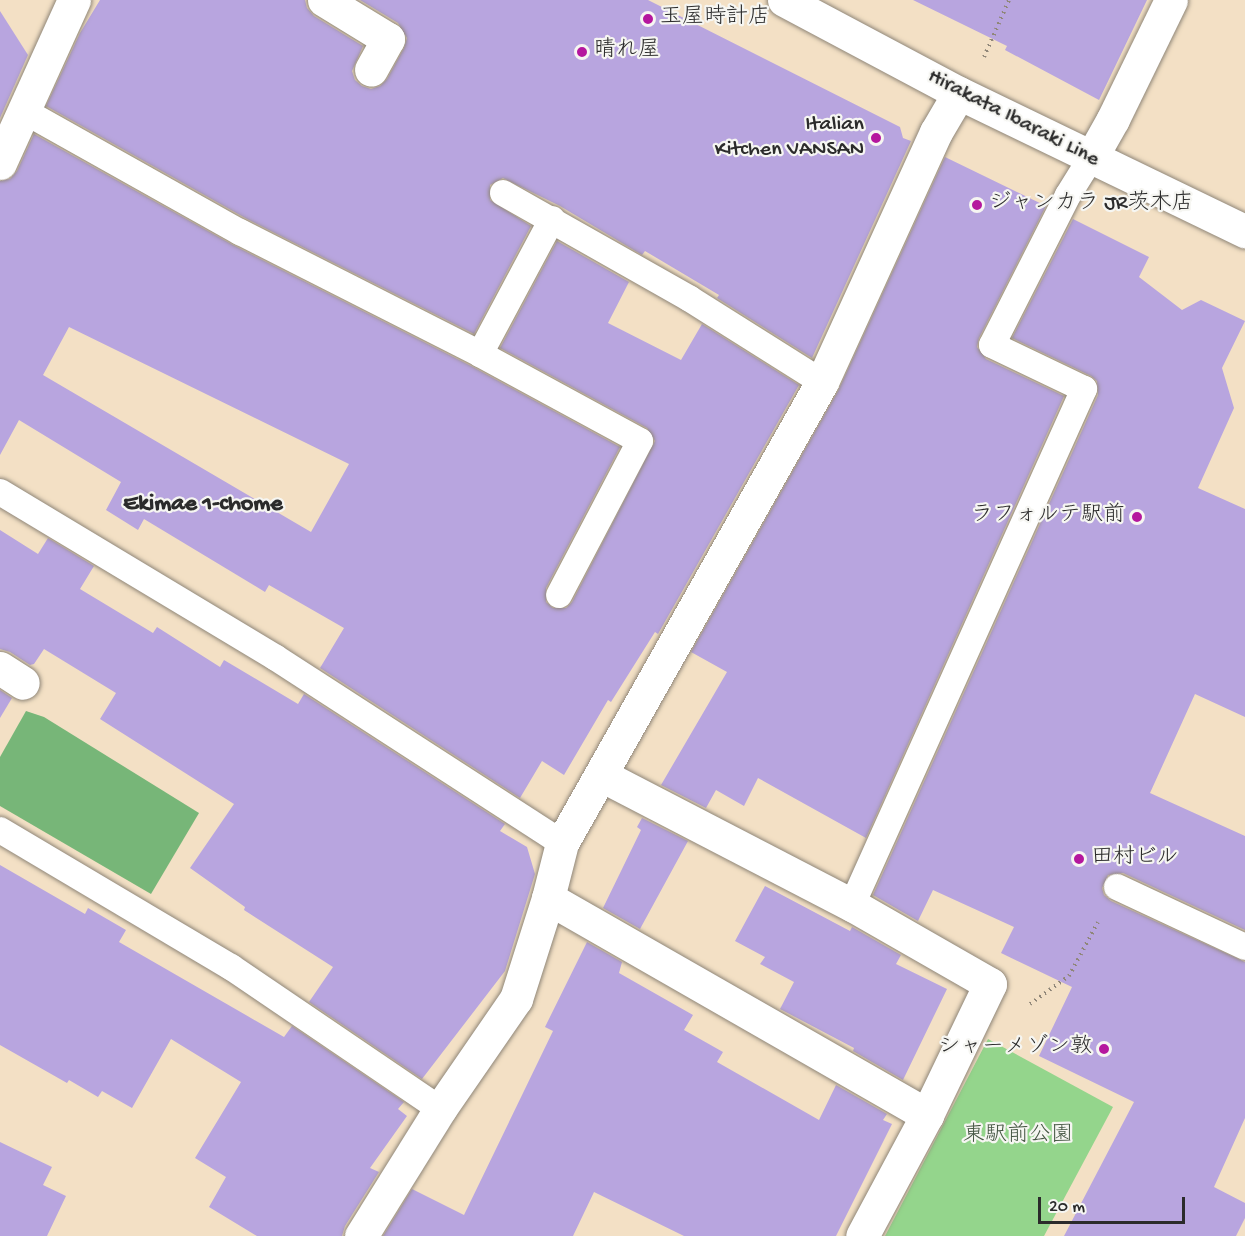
<!DOCTYPE html>
<meta charset="utf-8">
<style>
body{margin:0}
#map{position:relative;width:1245px;height:1236px;overflow:hidden;background:#f3e0c5;font-family:"Gochi Hand","Klee One",sans-serif}
div>[style]{position:absolute}
.green>*{inset:0;background:#94d58c}
.forest>*{inset:0;background:#77b678}
.building>*{inset:0;background:#b8a5df}
.path>*{height:4px;margin-top:-2px;transform-origin:0;background:repeating-linear-gradient(90deg,#8f8678 0 1.5px,transparent 0 6px)}
.roads{filter:drop-shadow(0 0 2px #8f8678) drop-shadow(0 0 2px #8f8678)}
.service>*{height:26px;margin:-13px;padding:0 13px;transform-origin:13px;border-radius:13px;background:#fff}
.minor>*{height:33px;margin:-16.5px;padding:0 16.5px;transform-origin:16.5px;border-radius:16.5px;background:#fff}
.secondary>*{height:33px;margin:-16.5px;padding:0 16.5px;transform-origin:16.5px;border-radius:16.5px;background:#fff}
.dots>*{width:16px;height:16px;translate:-50% -50%;box-sizing:border-box;border:3px solid #f6f6f2;border-radius:50%}
span{translate:-50% -50%;white-space:nowrap;text-align:center;line-height:1.15;-webkit-text-stroke:4.5px #f6f6f2;paint-order:stroke}
.poi-label{font-size:22px;color:#2b2b2b}
.left{translate:0 -50%;text-align:left}
.right{translate:-100% -50%;text-align:right}
.street-label{font-size:22px;color:#2b2b2b}
.park-label{font-size:22px;color:#455643}
.neighbourhood-label{font-size:24px;color:#2b2b2b;font-weight:700}
.scale{position:absolute;left:1038px;top:1197px;width:147px;height:27px;box-sizing:border-box;border:3px solid #2b2b2b;border-top:0;padding-left:8px;font-size:18px;line-height:21px;white-space:nowrap;color:#2b2b2b;-webkit-text-stroke:4px #f6f6f2;paint-order:stroke}
</style>
<div id="map">
<div class="green">
<i style="clip-path:polygon(988px 1039px,1113px 1107px,1044px 1236px,885px 1236px)"></i>
</div>
<div class="forest">
<i style="clip-path:polygon(26px 711px,44px 717px,199px 813px,151px 894px,0 806px,0 757px)"></i>
</div>
<div class="building">
<i style="clip-path:polygon(100px 0,305px 0,307px 8px,314px 16px,363px 46px,352px 71px,355px 80px,362px 86px,371px 89px,380px 86px,387px 79px,404px 48px,407px 38px,398px 23px,360px 0,648px 0,900px 127px,903px 138px,911px 141px,812px 358px,717px 298px,719px 295px,645px 251px,642px 255px,560px 206px,503px 178px,490px 185px,490px 200px,531px 226px,474px 334px,247px 219px,46px 106px,80px 33px)"></i>
<i style="clip-path:polygon(913px 0,1147px 0,1099px 100px,1005px 50px,1007px 46px)"></i>
<i style="clip-path:polygon(0 11px,28px 55px,0 118px)"></i>
<i style="clip-path:polygon(evenodd,34px 134px,233px 245px,473px 367px,620px 447px,546px 588px,546px 602px,553px 608px,566px 608px,572px 602px,655px 441px,647px 428px,500px 348px,557px 241px,629px 282px,608px 323px,681px 360px,702px 324px,799px 385px,658px 634px,655px 632px,611px 702px,608px 700px,564px 775px,542px 761px,520px 798px,320px 668px,344px 628px,269px 585px,265px 592px,144px 519px,138px 530px,106px 510px,121px 482px,19px 420px,0 455px,0 181px,10px 179px,17px 171px,34px 134px,69px 327px,349px 464px,311px 532px,43px 375px,69px 327px)"></i>
<i style="clip-path:polygon(945px 157px,1046px 206px,979px 338px,977px 347px,986px 359px,1064px 396px,866px 838px,758px 778px,744px 806px,716px 790px,706px 808px,661px 785px,727px 672px,691px 652px,838px 391px)"></i>
<i style="clip-path:polygon(1073px 219px,1149px 257px,1139px 277px,1182px 310px,1201px 300px,1245px 321px,1222px 368px,1234px 408px,1198px 488px,1245px 509px,1245px 717px,1195px 694px,1150px 793px,1245px 836px,1245px 930px,1123px 873px,1108px 875px,1102px 888px,1104px 895px,1111px 901px,1245px 962px,1245px 1118px,1214px 1187px,1245px 1203px,1245px 1218px,1236px 1236px,1064px 1236px,1134px 1102px,1039px 1056px,1072px 987px,1001px 953px,1014px 927px,933px 890px,918px 921px,873px 895px,1098px 395px,1097px 381px,1091px 376px,1012px 338px)"></i>
<i style="clip-path:polygon(0 530px,38px 554px,48px 538px,94px 566px,80px 589px,153px 633px,157px 627px,220px 667px,224px 660px,298px 704px,304px 694px,505px 824px,500px 831px,527px 847px,535px 874px,505px 971px,422px 1079px,309px 1002px,333px 967px,244px 910px,245px 907px,190px 868px,234px 804px,100px 719px,116px 693px,44px 649px,34px 664px,30px 665px,10px 652px,0 649px)"></i>
<i style="clip-path:polygon(0 690px,12px 698px,0 718px)"></i>
<i style="clip-path:polygon(642px 818px,688px 841px,640px 929px,603px 908px,641px 830px,637px 827px)"></i>
<i style="clip-path:polygon(0 865px,85px 914px,88px 908px,126px 930px,119px 942px,284px 1037px,292px 1026px,404px 1102px,398px 1109px,407px 1116px,370px 1168px,379px 1172px,345px 1226px,342px 1236px,257px 1236px,209px 1207px,226px 1177px,195px 1158px,241px 1082px,171px 1039px,132px 1108px,102px 1091px,98px 1097px,69px 1080px,67px 1083px,0 1045px)"></i>
<i style="clip-path:polygon(765px 886px,850px 931px,852px 927px,901px 955px,896px 964px,947px 989px,903px 1080px,853px 1051px,854px 1048px,780px 1009px,794px 982px,760px 964px,765px 957px,735px 941px)"></i>
<i style="clip-path:polygon(587px 942px,622px 962px,619px 973px,693px 1015px,684px 1030px,723px 1052px,717px 1062px,819px 1120px,836px 1085px,887px 1114px,883px 1120px,892px 1124px,836px 1236px,684px 1236px,594px 1192px,573px 1236px,383px 1236px,412px 1189px,464px 1215px,553px 1031px,545px 1027px)"></i>
<i style="clip-path:polygon(0 1142px,52px 1167px,43px 1185px,66px 1196px,47px 1236px,0 1236px)"></i>
</div>
<div class="path">
<i style="left:984px;top:57px;width:62px;rotate:-66.3deg"></i>
<i style="left:1030px;top:1004px;width:48px;rotate:-35.7deg"></i>
<i style="left:1069px;top:976px;width:61px;rotate:-61.8deg"></i>
</div>
<div class="roads">
<div class="service">
<i style="left:24px;top:111px;width:248px;rotate:29.3deg"></i>
<i style="left:240px;top:232px;width:269px;rotate:26.9deg"></i>
<i style="left:480px;top:354px;width:182px;rotate:28.5deg"></i>
<i style="left:640px;top:441px;width:174px;rotate:117.7deg"></i>
<i style="left:503px;top:193px;width:215px;rotate:29.5deg"></i>
<i style="left:690px;top:299px;width:156px;rotate:32.2deg"></i>
<i style="left:480px;top:354px;width:153px;rotate:-61.9deg"></i>
<i style="left:0;top:492px;width:322px;rotate:31deg"></i>
<i style="left:276px;top:658px;width:341px;rotate:32.9deg"></i>
<i style="left:0;top:830px;width:269px;rotate:30.7deg"></i>
<i style="left:231px;top:967px;width:253px;rotate:34.2deg"></i>
<i style="left:1117px;top:887px;width:141px;rotate:25.1deg"></i>
<i style="left:852px;top:905px;width:566px;rotate:-65.79deg"></i>
<i style="left:1084px;top:389px;width:102px;rotate:-154.4deg"></i>
<i style="left:992px;top:345px;width:168px;rotate:-63.1deg"></i>
<i style="left:1068px;top:195px;width:44px;rotate:-58.1deg"></i>
</div>
<div class="minor">
<i style="left:324px;top:0;width:75px;rotate:31.4deg"></i>
<i style="left:388px;top:39px;width:35px;rotate:119deg"></i>
<i style="left:1091px;top:158px;width:45px;rotate:-60.6deg"></i>
<i style="left:1113px;top:119px;width:132px;rotate:-64deg"></i>
<i style="left:0;top:163px;width:179px;rotate:-65.6deg"></i>
<i style="left:0;top:668px;width:27px;rotate:33deg"></i>
<i style="left:601px;top:775px;width:283px;rotate:27.4deg"></i>
<i style="left:852px;top:905px;width:159px;rotate:29.8deg"></i>
<i style="left:990px;top:984px;width:145px;rotate:115.7deg"></i>
<i style="left:927px;top:1115px;width:137px;rotate:118.2deg"></i>
<i style="left:548px;top:898px;width:437px;rotate:29.8deg"></i>
<i style="left:361px;top:1236px;width:150px;rotate:-58.1deg"></i>
<i style="left:440px;top:1109px;width:134px;rotate:-55.4deg"></i>
<i style="left:516px;top:999px;width:106px;rotate:-72.4deg"></i>
<i style="left:548px;top:898px;width:57px;rotate:-75.7deg"></i>
<i style="left:562px;top:843px;width:529px;rotate:-60.58deg"></i>
<i style="left:822px;top:382px;width:275px;rotate:-65.5deg"></i>
<i style="left:936px;top:132px;width:45px;rotate:-59.5deg"></i>
</div>
<div class="secondary">
<i style="left:784px;top:0;width:198px;rotate:28deg"></i>
<i style="left:959px;top:93px;width:318px;rotate:25.8deg"></i>
</div>
</div>
<div class="dots">
<i style="left:648px;top:19px;background:#b5179e"></i>
<i style="left:582px;top:52px;background:#b5179e"></i>
<i style="left:876px;top:138px;background:#b5179e"></i>
<i style="left:977px;top:205px;background:#b5179e"></i>
<i style="left:1137px;top:517px;background:#b5179e"></i>
<i style="left:1079px;top:859px;background:#b5179e"></i>
<i style="left:1104px;top:1049px;background:#b5179e"></i>
</div>
<div class="poi-label">
<span class="left" style="left:660px;top:19px">玉屋時計店</span>
<span class="left" style="left:594px;top:52px">晴れ屋</span>
<span class="right" style="left:864px;top:138px">Italian<br>Kitchen VANSAN</span>
<span class="left" style="left:989px;top:205px">ジャンカラ JR茨木店</span>
<span class="right" style="left:1125px;top:517px">ラフォルテ駅前</span>
<span class="left" style="left:1091px;top:859px">田村ビル</span>
<span class="right" style="left:1092px;top:1049px">シャーメゾン敦</span>
</div>
<div class="street-label">
<span style="left:1013px;top:119px;rotate:27deg">Hirakata Ibaraki Line</span>
</div>
<div class="park-label">
<span style="left:1018px;top:1137px">東駅前公園</span>
</div>
<div class="neighbourhood-label">
<span style="left:203px;top:505px">Ekimae 1-chome</span>
</div>
<div class="scale">20 m</div>
</div>
